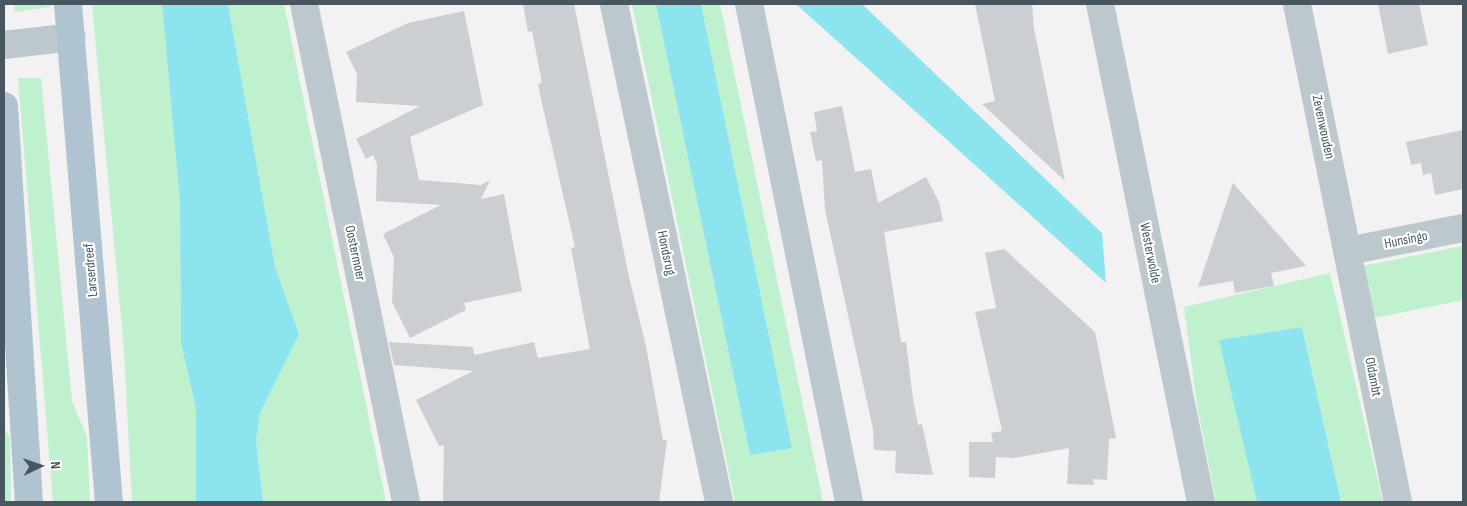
<!DOCTYPE html>
<style>
body{margin:0}
#map{position:relative;width:1467px;height:506px;overflow:hidden;background:#f3f1f1;font-family:"Sofia Sans Condensed",sans-serif}
div>[style]{position:absolute}
.green>*{inset:0;background:#bff1ce}
.water>*{inset:0;background:#8ce4ef}
.building>*{inset:0;background:#cbcfd4}
.minor>*{height:28px;margin:-14px;padding:0 14px;transform-origin:14px;border-radius:14px;background:#bcc7ce}
.major>*{height:28px;margin:-14px;padding:0 14px;transform-origin:14px;border-radius:14px;background:#b0c3d0}
span{translate:-50% -50%;white-space:nowrap;text-align:center;line-height:1.15;-webkit-text-stroke:4.5px #fff;paint-order:stroke}
.street-label{font-size:14px;color:#48575f}
.frame{position:absolute;inset:0;border:5px solid #48575f;pointer-events:none}
.north{position:absolute;left:15px;top:441px;width:50px;height:50px;-webkit-text-stroke:4px #fff;paint-order:stroke;rotate:87deg;font-size:14px;font-weight:700;line-height:20px;text-align:center;color:#48575f}
.north::after{content:'';display:block;margin:auto;width:18px;height:22px;background:#48575f;clip-path:polygon(50% 0,100% 100%,50% 72%,0 100%)}
</style>
<div id="map">
<div class="green">
<i style="clip-path:polygon(14px 4px,50px 4px,50px 7px,15px 12px)"></i>
<i style="clip-path:polygon(92px 4px,162px 4px,180px 203px,181px 343px,196px 409px,196px 502px,132px 502px,124px 351px)"></i>
<i style="clip-path:polygon(228px 4px,284px 4px,386px 502px,263px 502px,256px 440px,260px 413px,299px 334px,275px 267px)"></i>
<i style="clip-path:polygon(632px 4px,656px 4px,750px 455px,792px 448px,701px 4px,720px 4px,823px 502px,735px 502px)"></i>
<i style="clip-path:polygon(18px 78px,41px 78px,72px 401px,87px 437px,90px 502px,53px 502px)"></i>
<i style="clip-path:polygon(1463px 246px,1463px 300px,1374px 318px,1363px 266px)"></i>
<i style="clip-path:polygon(1330px 273px,1383px 502px,1341px 502px,1302px 327px,1220px 340px,1257px 502px,1216px 502px,1197px 405px,1184px 307px)"></i>
<i style="clip-path:polygon(4px 428px,10px 438px,11px 502px,4px 502px)"></i>
</div>
<div class="water">
<i style="clip-path:polygon(162px 4px,228px 4px,275px 267px,299px 334px,260px 413px,256px 440px,263px 502px,196px 502px,196px 409px,181px 343px,180px 203px)"></i>
<i style="clip-path:polygon(656px 4px,701px 4px,792px 448px,750px 455px)"></i>
<i style="clip-path:polygon(796px 4px,862px 4px,1102px 233px,1106px 283px)"></i>
<i style="clip-path:polygon(1302px 327px,1341px 502px,1257px 502px,1219px 340px)"></i>
</div>
<div class="building">
<i style="clip-path:polygon(523px 4px,574px 4px,629px 277px,646px 346px,663px 440px,667px 440px,659px 502px,443px 502px,444px 445px,439px 446px,416px 400px,473px 371px,394px 365px,389px 342px,473px 347px,474px 355px,534px 342px,538px 358px,590px 349px,571px 248px,575px 247px,541px 99px,538px 84px,542px 83px,532px 31px,528px 32px)"></i>
<i style="clip-path:polygon(975px 4px,1032px 4px,1034px 29px,1065px 181px,982px 104px,995px 101px)"></i>
<i style="clip-path:polygon(1378px 4px,1419px 4px,1428px 45px,1388px 54px)"></i>
<i style="clip-path:polygon(464px 11px,483px 105px,410px 137px,419px 180px,481px 185px,490px 180px,481px 199px,504px 194px,522px 291px,464px 303px,466px 310px,410px 338px,392px 302px,394px 257px,383px 234px,441px 205px,376px 201px,377px 164px,373px 155px,366px 159px,356px 139px,420px 106px,356px 102px,357px 74px,346px 52px,408px 23px)"></i>
<i style="clip-path:polygon(842px 106px,855px 172px,871px 169px,878px 203px,926px 177px,939px 202px,943px 221px,884px 232px,901px 342px,906px 342px,913px 399px,918px 425px,922px 424px,933px 475px,895px 473px,896px 451px,874px 450px,873px 429px,825px 210px,822px 160px,816px 161px,810px 132px,817px 131px,814px 112px)"></i>
<i style="clip-path:polygon(1463px 130px,1463px 189px,1435px 195px,1431px 173px,1423px 175px,1421px 163px,1411px 165px,1406px 142px)"></i>
<i style="clip-path:polygon(1233px 183px,1306px 266px,1271px 273px,1274px 286px,1235px 293px,1233px 281px,1198px 287px)"></i>
<i style="clip-path:polygon(1004px 249px,1095px 332px,1116px 438px,1109px 439px,1107px 480px,1093px 479px,1094px 485px,1067px 484px,1069px 448px,1014px 458px,996px 457px,995px 478px,969px 477px,969px 442px,993px 442px,991px 433px,1002px 431px,975px 312px,996px 308px,985px 253px)"></i>
</div>
<div class="minor">
<i style="left:304px;top:4px;width:508px;rotate:78.42deg"></i>
<i style="left:614px;top:4px;width:509px;rotate:78.09deg"></i>
<i style="left:749px;top:4px;width:508px;rotate:78.65deg"></i>
<i style="left:1100px;top:4px;width:508px;rotate:78.54deg"></i>
<i style="left:1297px;top:4px;width:508px;rotate:78.54deg"></i>
<i style="left:4px;top:45px;width:68px;rotate:-6.7deg"></i>
<i style="left:1348px;top:251px;width:117px;rotate:-11.3deg"></i>
</div>
<div class="major">
<i style="left:68px;top:4px;width:500px;rotate:85.3deg"></i>
<i style="left:4px;top:106px;width:397px;rotate:86.4deg"></i>
</div>
<div class="street-label">
<span style="left:1323px;top:127px;rotate:78deg">Zevenwouden</span>
<span style="left:1406px;top:240px;rotate:-11deg">Hunsingo</span>
<span style="left:355px;top:253px;rotate:78deg">Oostermoer</span>
<span style="left:666px;top:253px;rotate:78deg">Hondsrug</span>
<span style="left:1150px;top:253px;rotate:79deg">Westerwolde</span>
<span style="left:91px;top:270px;rotate:-95deg">Larserdreef</span>
<span style="left:1373px;top:377px;rotate:79deg">Oldambt</span>
</div>
<div class="frame"></div>
<div class="north">N</div>
</div>
